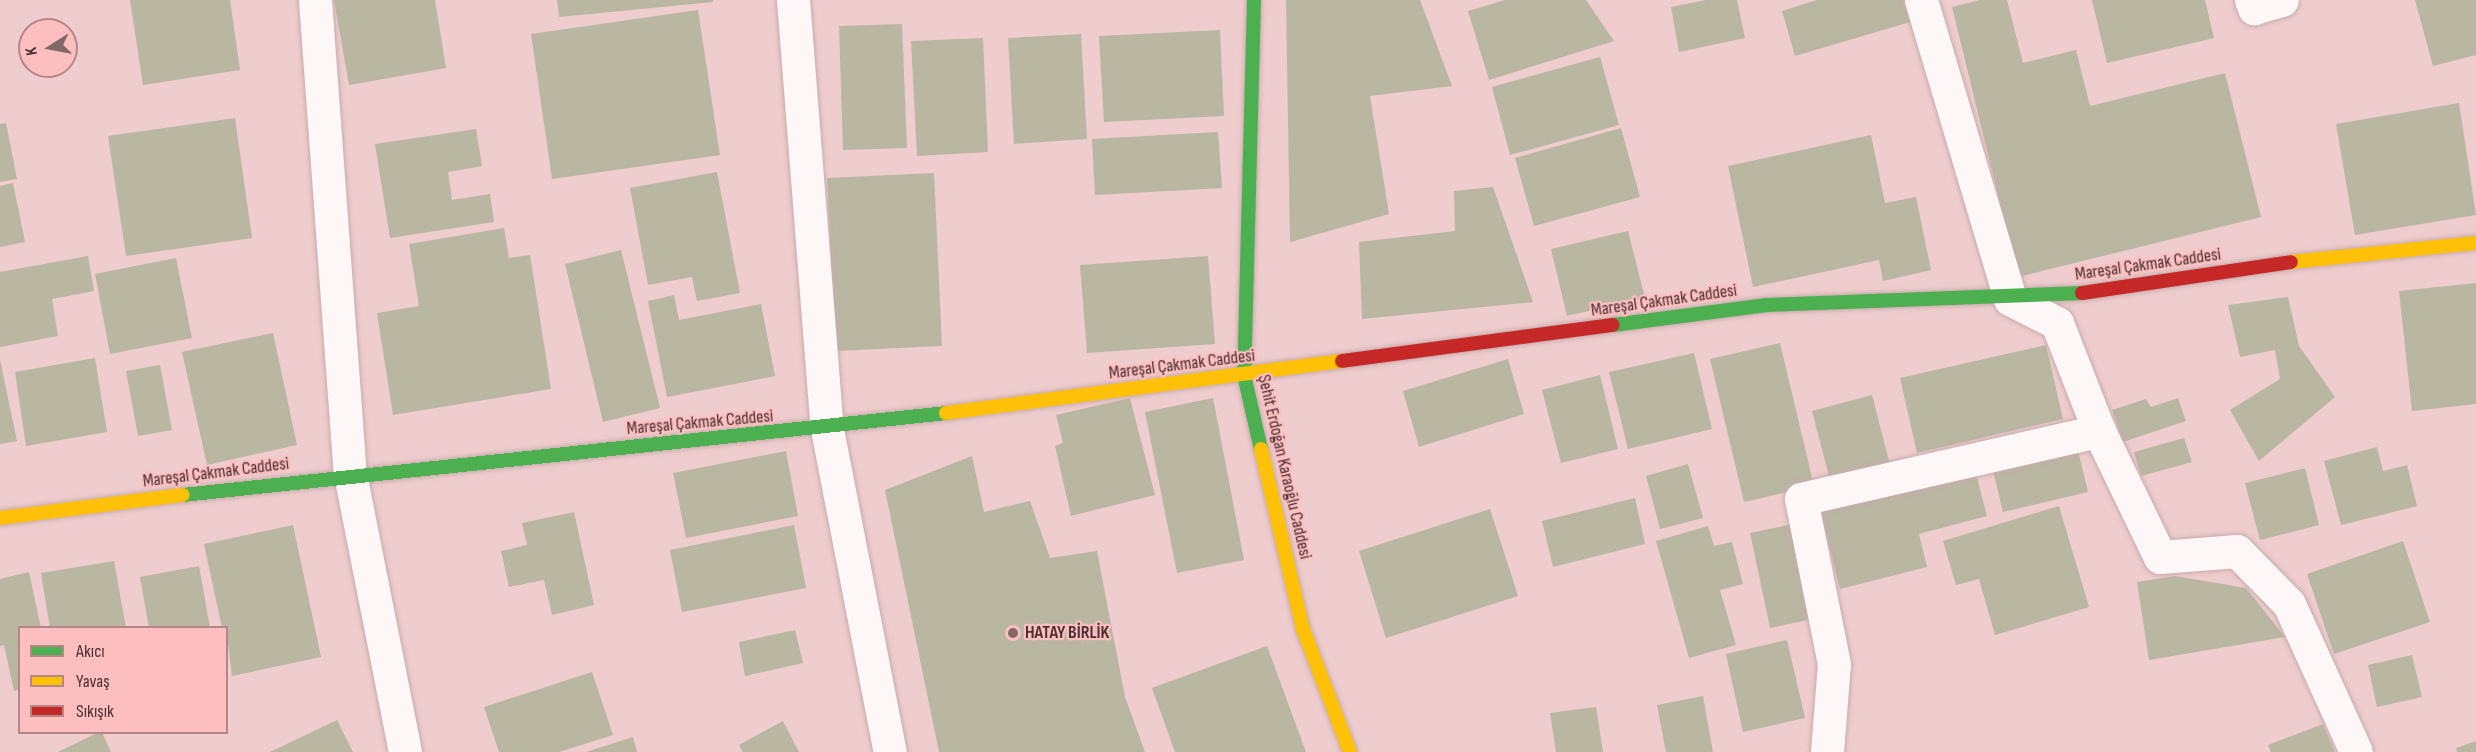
<!DOCTYPE html>
<meta charset="utf-8">
<style>
body{margin:0}
#map{position:relative;width:2476px;height:752px;overflow:hidden;background:#efcccd;font-family:"Sofia Sans Condensed",sans-serif}
div>[style]{position:absolute}
.building>*{inset:0;background:#b9b6a2}
.roads{filter:drop-shadow(0 0 2px #c8acad) drop-shadow(0 0 2px #c8acad)}
.street>*{height:33px;margin:-16.5px;padding:0 16.5px;transform-origin:16.5px;border-radius:16.5px;background:#fdf7f8}
.fast>*{height:14px;margin:-7px;padding:0 7px;transform-origin:7px;border-radius:7px;background:#4caf50}
.slow>*{height:14px;margin:-7px;padding:0 7px;transform-origin:7px;border-radius:7px;background:#ffc107}
.jam>*{height:14px;margin:-7px;padding:0 7px;transform-origin:7px;border-radius:7px;background:#c62828}
.dots>*{width:16px;height:16px;translate:-50% -50%;box-sizing:border-box;border:3px solid #fdbec0;border-radius:50%}
span{translate:-50% -50%;white-space:nowrap;text-align:center;line-height:1.15;-webkit-text-stroke:4.5px #fdbec0;paint-order:stroke}
.street-label{font-size:18px;color:#4a3132}
.poi-label{font-size:18px;color:#4a3132;font-weight:700}
.left{translate:0 -50%;text-align:left}
.legend{position:absolute;left:18px;top:626px;width:210px;height:108px;box-sizing:border-box;background:#fdbec0;border:2px solid #b58687;margin:0;padding:8px 10px;list-style:none;font-size:18px;color:#4a3132}
.legend li{display:flex;align-items:center;gap:12px;height:30px}
.legend b{width:30px;border:2px solid #b58687}
.north{position:absolute;left:18px;top:18px;width:60px;height:60px;box-sizing:border-box;background:#fdbec0;border:2px solid #b58687;border-radius:50%;rotate:259deg;font-size:16px;font-weight:700;line-height:24px;text-align:center;color:#4a3132}
.north::after{content:'';display:block;margin:auto;width:21px;height:27px;background:#846768;clip-path:polygon(50% 0,100% 100%,50% 72%,0 100%)}
</style>
<div id="map">
<div class="building">
<i style="clip-path:polygon(130px 0,230px 0,240px 70px,143px 85px)"></i>
<i style="clip-path:polygon(334px 0,435px 0,446px 68px,349px 85px)"></i>
<i style="clip-path:polygon(557px 0,713px 0,713px 2px,559px 17px)"></i>
<i style="clip-path:polygon(1286px 0,1420px 0,1452px 86px,1370px 96px,1389px 214px,1290px 242px)"></i>
<i style="clip-path:polygon(1505px 0,1586px 0,1614px 41px,1489px 80px,1468px 11px)"></i>
<i style="clip-path:polygon(1706px 0,1737px 0,1745px 38px,1679px 52px,1671px 7px)"></i>
<i style="clip-path:polygon(1817px 0,1911px 0,1917px 20px,1795px 56px,1782px 11px)"></i>
<i style="clip-path:polygon(1980px 0,2007px 0,2023px 63px,2076px 50px,2090px 106px,2225px 73px,2261px 217px,2018px 277px,1952px 7px)"></i>
<i style="clip-path:polygon(2092px 0,2205px 0,2214px 38px,2107px 63px)"></i>
<i style="clip-path:polygon(2415px 0,2476px 0,2476px 55px,2433px 66px)"></i>
<i style="clip-path:polygon(698px 10px,720px 155px,552px 179px,531px 34px)"></i>
<i style="clip-path:polygon(902px 24px,907px 148px,843px 150px,839px 26px)"></i>
<i style="clip-path:polygon(1220px 30px,1224px 116px,1104px 122px,1099px 36px)"></i>
<i style="clip-path:polygon(1081px 34px,1087px 139px,1014px 144px,1008px 38px)"></i>
<i style="clip-path:polygon(983px 38px,988px 152px,917px 156px,911px 41px)"></i>
<i style="clip-path:polygon(1600px 57px,1619px 125px,1510px 155px,1492px 87px)"></i>
<i style="clip-path:polygon(2459px 103px,2476px 215px,2355px 235px,2336px 124px)"></i>
<i style="clip-path:polygon(235px 118px,252px 238px,126px 256px,108px 136px)"></i>
<i style="clip-path:polygon(6px 123px,17px 179px,0 182px,0 124px)"></i>
<i style="clip-path:polygon(1621px 128px,1640px 197px,1534px 226px,1515px 158px)"></i>
<i style="clip-path:polygon(476px 129px,482px 166px,448px 172px,452px 200px,490px 194px,494px 222px,390px 238px,375px 144px)"></i>
<i style="clip-path:polygon(1218px 132px,1222px 188px,1095px 195px,1092px 139px)"></i>
<i style="clip-path:polygon(1871px 135px,1885px 203px,1916px 197px,1931px 270px,1883px 281px,1879px 260px,1753px 287px,1728px 166px)"></i>
<i style="clip-path:polygon(717px 172px,740px 293px,697px 301px,692px 277px,648px 285px,630px 188px)"></i>
<i style="clip-path:polygon(934px 173px,942px 346px,836px 351px,827px 178px)"></i>
<i style="clip-path:polygon(13px 183px,25px 242px,0 247px,0 186px)"></i>
<i style="clip-path:polygon(1493px 187px,1533px 302px,1362px 319px,1359px 242px,1455px 231px,1454px 191px)"></i>
<i style="clip-path:polygon(504px 228px,509px 258px,530px 255px,551px 389px,393px 415px,377px 313px,419px 306px,409px 244px)"></i>
<i style="clip-path:polygon(1628px 231px,1645px 298px,1567px 316px,1551px 249px)"></i>
<i style="clip-path:polygon(621px 250px,660px 408px,603px 422px,565px 264px)"></i>
<i style="clip-path:polygon(88px 256px,94px 291px,52px 299px,58px 336px,0 347px,0 272px)"></i>
<i style="clip-path:polygon(1208px 256px,1215px 344px,1087px 353px,1080px 265px)"></i>
<i style="clip-path:polygon(176px 258px,192px 338px,110px 354px,95px 274px)"></i>
<i style="clip-path:polygon(2476px 283px,2476px 404px,2412px 411px,2399px 291px)"></i>
<i style="clip-path:polygon(674px 295px,679px 320px,761px 304px,775px 376px,667px 397px,648px 301px)"></i>
<i style="clip-path:polygon(2288px 297px,2299px 346px,2335px 397px,2259px 461px,2230px 410px,2280px 379px,2275px 350px,2240px 357px,2228px 305px)"></i>
<i style="clip-path:polygon(273px 333px,297px 445px,207px 465px,182px 352px)"></i>
<i style="clip-path:polygon(1780px 343px,1814px 486px,1744px 502px,1710px 359px)"></i>
<i style="clip-path:polygon(2046px 345px,2063px 419px,1917px 453px,1900px 378px)"></i>
<i style="clip-path:polygon(1694px 353px,1712px 429px,1628px 449px,1609px 372px)"></i>
<i style="clip-path:polygon(95px 358px,107px 432px,26px 446px,15px 372px)"></i>
<i style="clip-path:polygon(1508px 359px,1524px 414px,1419px 447px,1403px 391px)"></i>
<i style="clip-path:polygon(0 360px,17px 441px,0 444px)"></i>
<i style="clip-path:polygon(160px 365px,172px 430px,138px 436px,126px 371px)"></i>
<i style="clip-path:polygon(1600px 375px,1618px 449px,1561px 463px,1542px 390px)"></i>
<i style="clip-path:polygon(1872px 395px,1891px 469px,1831px 484px,1812px 411px)"></i>
<i style="clip-path:polygon(1130px 398px,1155px 495px,1071px 516px,1055px 446px,1063px 443px,1056px 415px)"></i>
<i style="clip-path:polygon(1213px 398px,1244px 560px,1177px 573px,1145px 412px)"></i>
<i style="clip-path:polygon(2178px 398px,2186px 421px,2123px 442px,2112px 410px,2146px 399px,2151px 407px)"></i>
<i style="clip-path:polygon(2075px 438px,2088px 492px,2003px 512px,1990px 458px)"></i>
<i style="clip-path:polygon(2184px 438px,2192px 462px,2141px 476px,2134px 452px)"></i>
<i style="clip-path:polygon(2377px 447px,2383px 471px,2407px 465px,2417px 506px,2341px 525px,2324px 461px)"></i>
<i style="clip-path:polygon(786px 451px,798px 516px,686px 538px,673px 473px)"></i>
<i style="clip-path:polygon(972px 456px,984px 512px,1030px 501px,1050px 558px,1097px 551px,1125px 697px,1145px 752px,939px 752px,885px 490px)"></i>
<i style="clip-path:polygon(1688px 464px,1703px 518px,1660px 529px,1646px 476px)"></i>
<i style="clip-path:polygon(2305px 468px,2319px 525px,2260px 540px,2245px 483px)"></i>
<i style="clip-path:polygon(1975px 470px,1987px 516px,1919px 534px,1927px 567px,1840px 589px,1820px 510px)"></i>
<i style="clip-path:polygon(1635px 498px,1645px 544px,1553px 567px,1542px 521px)"></i>
<i style="clip-path:polygon(2059px 506px,2089px 607px,1995px 635px,1979px 579px,1956px 585px,1943px 541px)"></i>
<i style="clip-path:polygon(1490px 509px,1518px 596px,1386px 638px,1359px 551px)"></i>
<i style="clip-path:polygon(574px 512px,594px 605px,552px 615px,544px 580px,509px 587px,501px 551px,527px 545px,522px 523px)"></i>
<i style="clip-path:polygon(1793px 524px,1813px 619px,1770px 628px,1750px 533px)"></i>
<i style="clip-path:polygon(293px 525px,321px 657px,232px 676px,226px 628px,222px 628px,204px 544px)"></i>
<i style="clip-path:polygon(794px 525px,806px 588px,682px 612px,670px 550px)"></i>
<i style="clip-path:polygon(1708px 526px,1714px 546px,1732px 542px,1743px 584px,1720px 590px,1736px 645px,1689px 658px,1656px 541px)"></i>
<i style="clip-path:polygon(2403px 541px,2430px 622px,2334px 654px,2307px 574px)"></i>
<i style="clip-path:polygon(114px 561px,126px 628px,50px 628px,41px 573px)"></i>
<i style="clip-path:polygon(199px 566px,210px 628px,149px 628px,140px 577px)"></i>
<i style="clip-path:polygon(29px 572px,41px 628px,20px 628px,20px 689px,14px 691px,4px 645px,0 646px,0 579px)"></i>
<i style="clip-path:polygon(2175px 576px,2246px 588px,2285px 637px,2149px 660px,2137px 582px)"></i>
<i style="clip-path:polygon(795px 630px,803px 663px,745px 676px,739px 642px)"></i>
<i style="clip-path:polygon(1787px 640px,1805px 718px,1743px 732px,1726px 654px)"></i>
<i style="clip-path:polygon(1267px 646px,1306px 752px,1175px 752px,1152px 688px)"></i>
<i style="clip-path:polygon(2412px 655px,2422px 697px,2377px 707px,2368px 665px)"></i>
<i style="clip-path:polygon(592px 672px,613px 735px,559px 752px,499px 752px,484px 707px)"></i>
<i style="clip-path:polygon(1703px 696px,1713px 752px,1666px 752px,1657px 705px)"></i>
<i style="clip-path:polygon(1596px 707px,1603px 752px,1556px 752px,1550px 713px)"></i>
<i style="clip-path:polygon(337px 720px,353px 752px,270px 752px)"></i>
<i style="clip-path:polygon(783px 721px,799px 752px,743px 752px,739px 745px)"></i>
<i style="clip-path:polygon(2323px 724px,2335px 752px,2271px 752px,2268px 745px)"></i>
<i style="clip-path:polygon(102px 732px,111px 752px,58px 752px,99px 732px)"></i>
<i style="clip-path:polygon(633px 737px,637px 752px,586px 752px)"></i>
<i style="clip-path:polygon(2476px 741px,2476px 752px,2457px 752px,2456px 748px)"></i>
</div>
<div class="roads">
<div class="street">
<i style="left:315px;top:0;width:475px;rotate:85.8deg"></i>
<i style="left:350px;top:474px;width:283px;rotate:78.8deg"></i>
<i style="left:793px;top:0;width:430px;rotate:85.5deg"></i>
<i style="left:827px;top:429px;width:329px;rotate:79deg"></i>
<i style="left:1921px;top:0;width:312px;rotate:73.4deg"></i>
<i style="left:2010px;top:299px;width:53px;rotate:27.1deg"></i>
<i style="left:2057px;top:323px;width:116px;rotate:68.7deg"></i>
<i style="left:2099px;top:431px;width:140px;rotate:64.2deg"></i>
<i style="left:2160px;top:557px;width:77px;rotate:-4.5deg"></i>
<i style="left:2237px;top:551px;width:74px;rotate:45.5deg"></i>
<i style="left:2289px;top:604px;width:162px;rotate:65.6deg"></i>
<i style="left:2251px;top:0;width:9px;rotate:69deg"></i>
<i style="left:2254px;top:8px;width:29px;rotate:-16deg"></i>
<i style="left:1827px;top:752px;width:88px;rotate:-85.5deg"></i>
<i style="left:1834px;top:664px;width:168px;rotate:-101.3deg"></i>
<i style="left:1801px;top:499px;width:306px;rotate:-12.9deg"></i>
</div>
<div class="fast">
<i style="left:1254px;top:0;width:375px;rotate:91.5deg"></i>
<i style="left:1244px;top:375px;width:76px;rotate:77.1deg"></i>
<i style="left:1613px;top:325px;width:155px;rotate:-7.4deg"></i>
<i style="left:1767px;top:305px;width:315px;rotate:-2.2deg"></i>
<i style="left:183px;top:495px;width:767px;rotate:-6.13deg"></i>
</div>
<div class="slow">
<i style="left:2291px;top:262px;width:186px;rotate:-5.9deg"></i>
<i style="left:946px;top:413px;width:399px;rotate:-7.5deg"></i>
<i style="left:1261px;top:449px;width:185px;rotate:76.9deg"></i>
<i style="left:1303px;top:629px;width:132px;rotate:69.1deg"></i>
<i style="left:0;top:518px;width:184px;rotate:-7.2deg"></i>
</div>
<div class="jam">
<i style="left:2082px;top:293px;width:211px;rotate:-8.4deg"></i>
<i style="left:1342px;top:361px;width:273px;rotate:-7.6deg"></i>
</div>
</div>
<div class="dots">
<i style="left:1013px;top:633px;background:#846768"></i>
</div>
<div class="street-label">
<span style="left:2148px;top:265px;rotate:-8deg">Mareşal Çakmak Caddesi</span>
<span style="left:1664px;top:301px;rotate:-8deg">Mareşal Çakmak Caddesi</span>
<span style="left:1182px;top:365px;rotate:-7deg">Mareşal Çakmak Caddesi</span>
<span style="left:700px;top:423px;rotate:-5deg">Mareşal Çakmak Caddesi</span>
<span style="left:1284px;top:467px;rotate:77deg">Şehit Erdoğan Karaoğlu Caddesi</span>
<span style="left:216px;top:473px;rotate:-7deg">Mareşal Çakmak Caddesi</span>
</div>
<div class="poi-label">
<span class="left" style="left:1025px;top:633px">HATAY BİRLİK</span>
</div>
<ul class="legend">
<li><b style="height:8px;background:#4caf50"></b>Akıcı</li>
<li><b style="height:8px;background:#ffc107"></b>Yavaş</li>
<li><b style="height:8px;background:#c62828"></b>Sıkışık</li>
</ul>
<div class="north">K</div>
</div>
